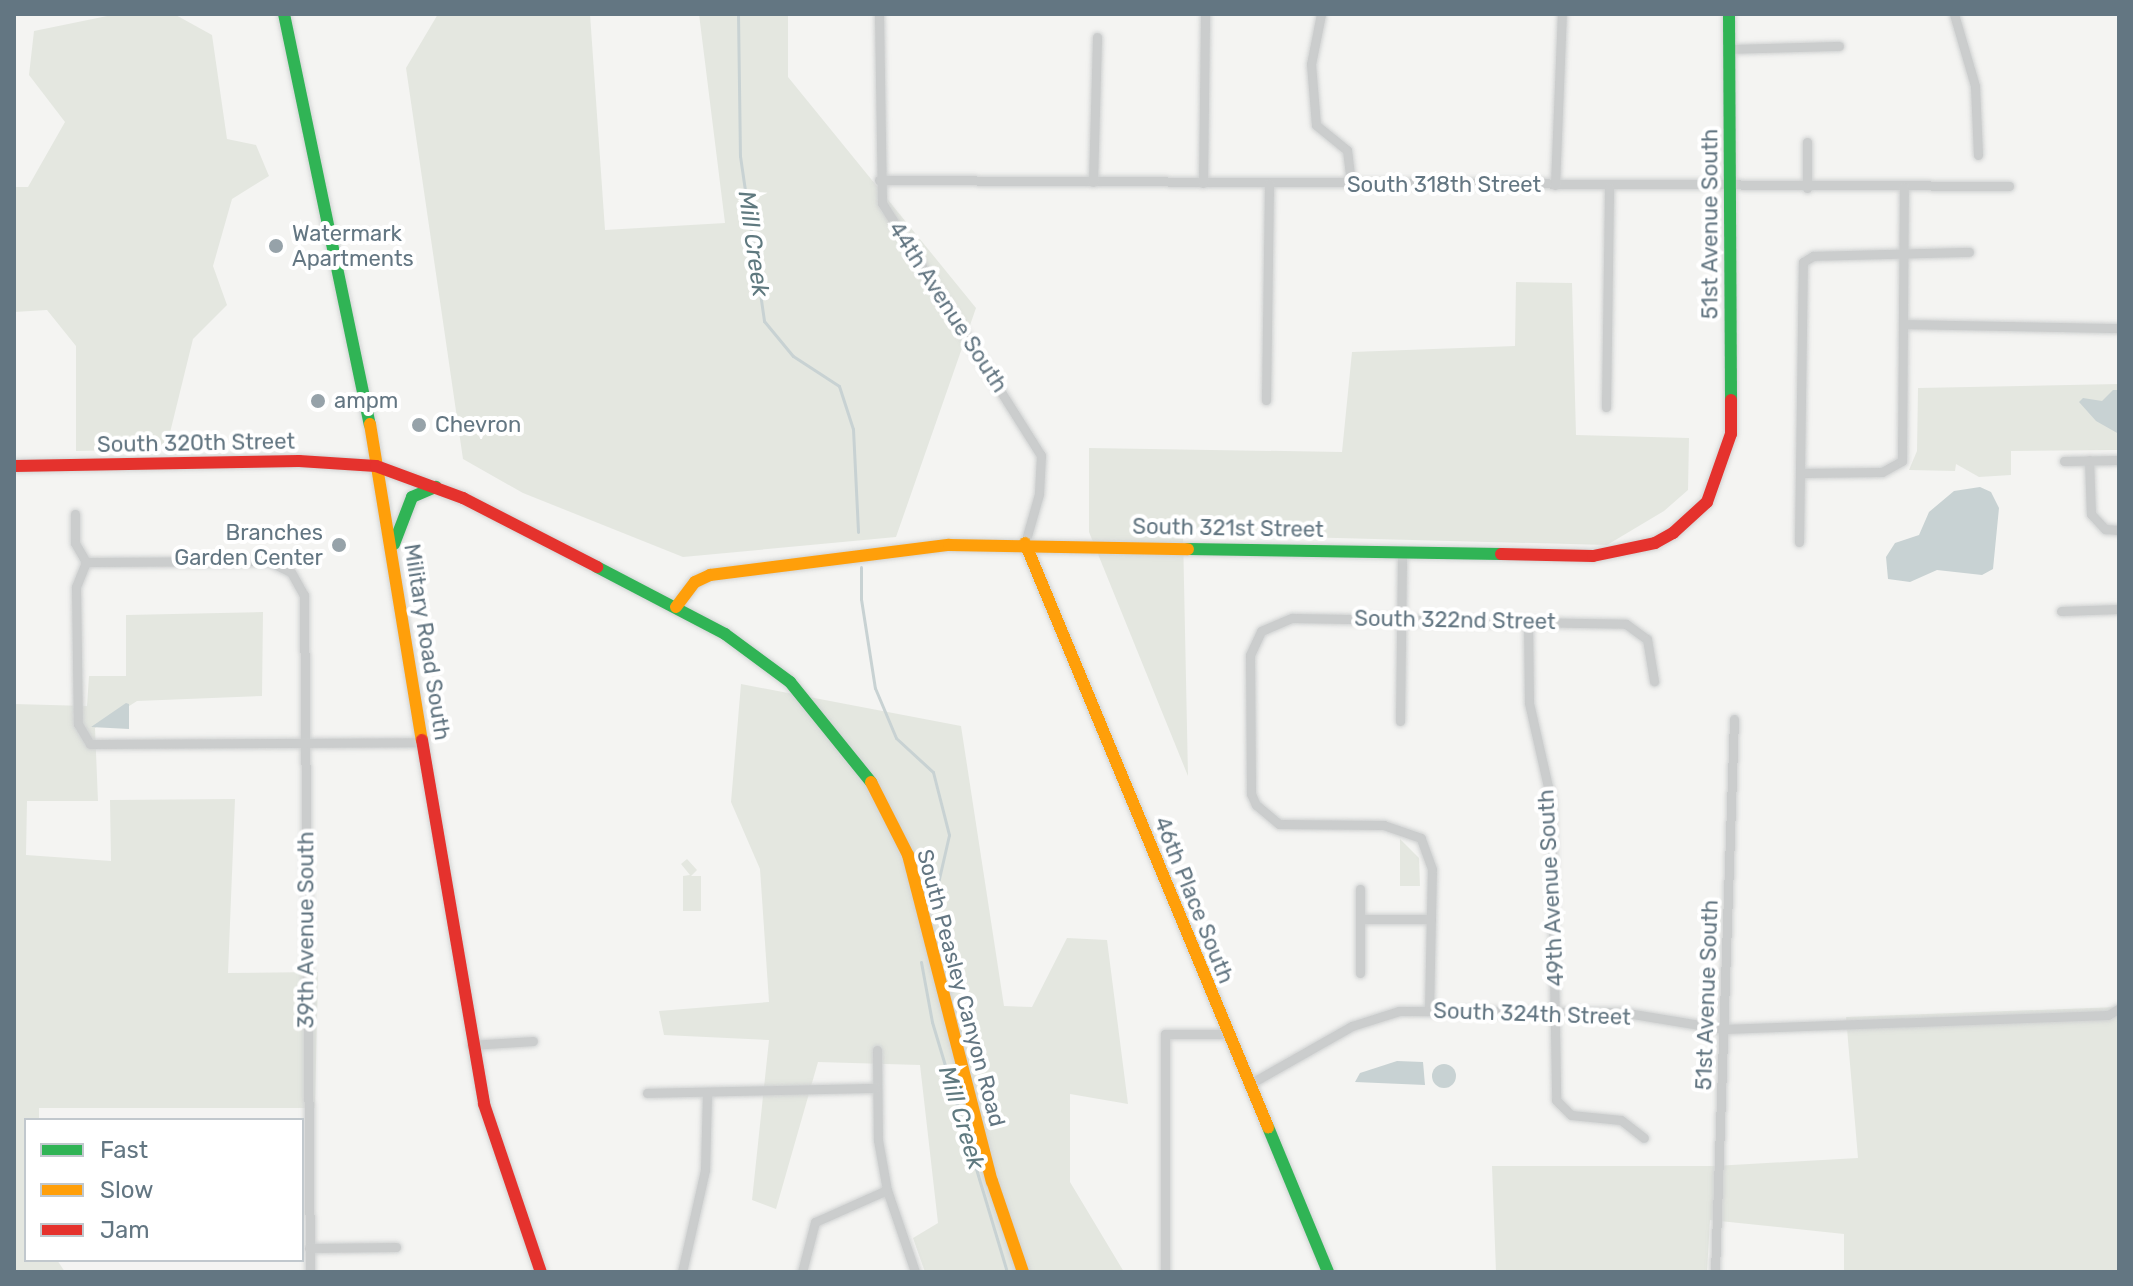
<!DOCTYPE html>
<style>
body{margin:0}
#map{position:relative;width:2133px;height:1286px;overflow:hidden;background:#f4f4f2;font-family:Rubik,sans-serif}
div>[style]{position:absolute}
.green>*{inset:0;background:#e4e7e0}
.water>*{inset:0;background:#c8d2d3}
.round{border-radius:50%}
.stream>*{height:3px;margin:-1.5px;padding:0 1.5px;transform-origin:1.5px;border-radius:1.5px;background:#c8d2d3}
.roads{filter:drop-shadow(0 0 2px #d0d2d2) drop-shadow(0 0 2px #d0d2d2)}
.street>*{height:9px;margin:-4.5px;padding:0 4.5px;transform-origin:4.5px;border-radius:4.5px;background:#cbcdcd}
.fast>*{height:12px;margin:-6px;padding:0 6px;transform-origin:6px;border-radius:6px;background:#30b455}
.slow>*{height:12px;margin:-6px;padding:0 6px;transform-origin:6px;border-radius:6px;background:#ff9f0a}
.jam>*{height:12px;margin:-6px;padding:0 6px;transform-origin:6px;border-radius:6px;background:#e5322d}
.dots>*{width:22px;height:22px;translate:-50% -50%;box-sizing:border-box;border:4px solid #fff;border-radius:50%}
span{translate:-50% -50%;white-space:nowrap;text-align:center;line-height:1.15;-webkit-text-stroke:8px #fff;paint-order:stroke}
.street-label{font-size:22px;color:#637682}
.poi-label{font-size:22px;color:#637682}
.left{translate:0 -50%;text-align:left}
.right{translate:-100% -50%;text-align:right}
.water-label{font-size:24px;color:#5f797f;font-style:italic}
.frame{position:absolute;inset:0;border:16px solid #637682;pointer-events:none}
.legend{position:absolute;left:24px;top:1118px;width:280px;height:144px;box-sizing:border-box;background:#fff;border:2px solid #c1c8cd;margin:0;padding:10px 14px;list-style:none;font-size:24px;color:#637682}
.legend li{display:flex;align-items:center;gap:16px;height:40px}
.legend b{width:40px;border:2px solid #c1c8cd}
</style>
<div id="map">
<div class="green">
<i style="clip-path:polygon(117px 14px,174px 14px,212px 35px,227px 139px,256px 145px,269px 176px,232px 199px,213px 266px,227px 305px,193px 339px,166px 449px,76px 451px,76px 346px,47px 310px,14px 312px,14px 187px,28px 187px,65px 122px,29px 75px,34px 31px)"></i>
<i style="clip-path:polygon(438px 14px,590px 14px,605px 230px,725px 223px,699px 14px,788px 14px,788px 77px,976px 308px,896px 537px,683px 557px,523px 493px,463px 459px,406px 68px)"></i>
<i style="clip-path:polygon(1516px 282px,1572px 283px,1576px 435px,1689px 438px,1688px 490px,1664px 511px,1607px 545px,1183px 534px,1188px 776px,1089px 532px,1089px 448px,1342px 452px,1352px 352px,1515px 346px)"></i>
<i style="clip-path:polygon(2119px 384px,2119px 450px,2011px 451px,2011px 475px,1979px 477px,1956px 464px,1955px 471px,1909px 470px,1917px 451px,1918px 388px)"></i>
<i style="clip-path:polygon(263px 612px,262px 696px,137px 701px,95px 728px,98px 801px,27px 801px,26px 855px,111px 861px,110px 800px,235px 799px,228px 973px,318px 972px,315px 1108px,39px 1108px,39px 1120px,26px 1120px,26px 1260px,57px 1260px,65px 1272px,14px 1272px,14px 704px,87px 706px,89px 676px,126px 676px,126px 615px)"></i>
<i style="clip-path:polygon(741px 684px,961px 726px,1004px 1006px,1032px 1007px,1067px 938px,1107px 940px,1128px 1104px,1070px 1094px,1070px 1182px,1124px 1272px,925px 1272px,913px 1238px,938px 1223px,920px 1065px,818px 1062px,776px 1209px,752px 1200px,769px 1040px,664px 1035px,659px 1011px,769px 1002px,760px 869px,731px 802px)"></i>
<i style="clip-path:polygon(1400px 839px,1419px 858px,1420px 886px,1400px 886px)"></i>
<i style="clip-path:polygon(687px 859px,697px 870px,691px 876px,701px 876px,701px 911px,683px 911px,683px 876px,690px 875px,681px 864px)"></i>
<i style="clip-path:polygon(2119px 1007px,2119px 1272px,1844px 1272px,1844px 1234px,1710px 1220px,1707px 1272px,1496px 1272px,1492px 1166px,1714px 1166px,1858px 1158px,1846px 1017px)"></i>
</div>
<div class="water">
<i style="clip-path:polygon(2113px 390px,2119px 390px,2119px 434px,2096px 421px,2079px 402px,2083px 398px,2102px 401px)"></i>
<i style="clip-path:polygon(1980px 487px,1991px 492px,1999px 508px,1993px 569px,1982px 575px,1937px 570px,1910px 582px,1888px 579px,1886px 557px,1895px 543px,1919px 535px,1929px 512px,1954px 491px)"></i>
<i style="clip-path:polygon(129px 704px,129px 729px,91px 727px,126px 703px)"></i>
<i style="clip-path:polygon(1397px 1061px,1423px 1062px,1425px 1085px,1355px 1082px,1360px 1073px)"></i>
<i class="round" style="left:1432px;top:1064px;width:24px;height:24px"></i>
</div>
<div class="stream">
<i style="left:738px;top:14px;width:142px;rotate:89.2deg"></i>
<i style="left:740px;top:156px;width:167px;rotate:81.7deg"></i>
<i style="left:764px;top:321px;width:45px;rotate:50.4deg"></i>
<i style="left:793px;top:356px;width:55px;rotate:33.1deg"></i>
<i style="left:839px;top:386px;width:45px;rotate:72deg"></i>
<i style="left:853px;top:429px;width:103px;rotate:87.2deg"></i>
<i style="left:861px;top:567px;width:32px;rotate:90deg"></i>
<i style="left:861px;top:599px;width:90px;rotate:81.1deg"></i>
<i style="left:875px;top:688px;width:54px;rotate:67.2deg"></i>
<i style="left:896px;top:738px;width:50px;rotate:42.6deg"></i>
<i style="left:933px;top:772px;width:65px;rotate:75.7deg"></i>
<i style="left:949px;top:835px;width:49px;rotate:102.9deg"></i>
<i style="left:921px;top:962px;width:61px;rotate:79.6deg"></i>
<i style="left:932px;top:1022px;width:261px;rotate:73.3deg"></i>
</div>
<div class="roads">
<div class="street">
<i style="left:879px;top:14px;width:189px;rotate:89.1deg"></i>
<i style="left:882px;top:203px;width:298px;rotate:57.8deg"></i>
<i style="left:1041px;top:455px;width:39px;rotate:93deg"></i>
<i style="left:1039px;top:494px;width:51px;rotate:105.9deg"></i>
<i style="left:1321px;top:14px;width:51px;rotate:101.3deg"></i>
<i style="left:1311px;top:64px;width:61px;rotate:85.3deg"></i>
<i style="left:1316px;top:125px;width:40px;rotate:39deg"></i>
<i style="left:1347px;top:150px;width:34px;rotate:83deg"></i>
<i style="left:1954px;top:14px;width:75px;rotate:73.7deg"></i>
<i style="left:1975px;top:86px;width:69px;rotate:87.5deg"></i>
<i style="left:1729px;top:49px;width:110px;rotate:-1.6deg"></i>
<i style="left:1807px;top:142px;width:46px;rotate:90deg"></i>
<i style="left:879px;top:180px;width:1130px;rotate:0.3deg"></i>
<i style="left:1093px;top:182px;width:145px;rotate:-88.4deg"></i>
<i style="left:1203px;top:183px;width:169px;rotate:-89.3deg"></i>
<i style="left:1555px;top:185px;width:171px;rotate:-87.7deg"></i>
<i style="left:1906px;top:324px;width:213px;rotate:1.1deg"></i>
<i style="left:1266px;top:400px;width:217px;rotate:-89.2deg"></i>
<i style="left:1606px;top:407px;width:220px;rotate:-89.2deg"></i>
<i style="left:2089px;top:460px;width:54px;rotate:87.9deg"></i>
<i style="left:2091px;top:514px;width:21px;rotate:47deg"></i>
<i style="left:2105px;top:529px;width:14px;rotate:4deg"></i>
<i style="left:2064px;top:461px;width:55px;rotate:-1deg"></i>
<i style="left:1800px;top:473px;width:82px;rotate:-0.7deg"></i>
<i style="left:1882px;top:472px;width:23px;rotate:-29deg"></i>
<i style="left:1902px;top:461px;width:274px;rotate:-89.6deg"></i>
<i style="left:75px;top:514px;width:29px;rotate:90deg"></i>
<i style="left:75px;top:543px;width:22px;rotate:60deg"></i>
<i style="left:1799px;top:542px;width:280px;rotate:-89.2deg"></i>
<i style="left:1803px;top:262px;width:12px;rotate:-31deg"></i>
<i style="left:1813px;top:256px;width:156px;rotate:-1.5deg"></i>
<i style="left:86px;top:562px;width:182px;rotate:-0.3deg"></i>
<i style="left:268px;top:561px;width:25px;rotate:26deg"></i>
<i style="left:291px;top:572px;width:26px;rotate:61deg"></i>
<i style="left:304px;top:595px;width:677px;rotate:89.49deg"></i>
<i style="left:86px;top:562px;width:27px;rotate:112deg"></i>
<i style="left:76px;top:587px;width:137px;rotate:89.2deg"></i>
<i style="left:78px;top:724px;width:23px;rotate:59deg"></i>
<i style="left:90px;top:744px;width:333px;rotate:-0.3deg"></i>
<i style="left:2061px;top:611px;width:58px;rotate:-2deg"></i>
<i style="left:1528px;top:621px;width:82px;rotate:89.3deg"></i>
<i style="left:1529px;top:703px;width:99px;rotate:77.2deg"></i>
<i style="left:1551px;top:800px;width:300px;rotate:89deg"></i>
<i style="left:1556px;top:1100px;width:21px;rotate:45deg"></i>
<i style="left:1571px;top:1115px;width:50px;rotate:5.7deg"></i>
<i style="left:1621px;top:1120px;width:29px;rotate:38deg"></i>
<i style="left:1400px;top:721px;width:169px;rotate:-89.3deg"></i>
<i style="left:1360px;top:889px;width:84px;rotate:90deg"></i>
<i style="left:1360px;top:919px;width:71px"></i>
<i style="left:1429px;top:1010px;width:141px;rotate:-88.8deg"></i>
<i style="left:1432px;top:869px;width:33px;rotate:-110deg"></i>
<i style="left:1421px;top:838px;width:39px;rotate:-161deg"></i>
<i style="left:1384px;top:825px;width:105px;rotate:-179.5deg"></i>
<i style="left:1279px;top:824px;width:30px;rotate:-140deg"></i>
<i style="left:1256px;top:805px;width:12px;rotate:-114deg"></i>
<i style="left:1251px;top:794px;width:139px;rotate:-90.4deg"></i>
<i style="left:1250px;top:655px;width:26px;rotate:-65deg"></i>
<i style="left:1261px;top:631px;width:34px;rotate:-23deg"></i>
<i style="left:1292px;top:618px;width:334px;rotate:1deg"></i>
<i style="left:1626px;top:624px;width:26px;rotate:36deg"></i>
<i style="left:1647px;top:639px;width:43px;rotate:80.5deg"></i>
<i style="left:471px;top:1045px;width:62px;rotate:-3.7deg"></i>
<i style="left:877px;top:1050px;width:90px;rotate:89.4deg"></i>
<i style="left:878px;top:1140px;width:51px;rotate:79.8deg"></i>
<i style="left:887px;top:1190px;width:87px;rotate:71.1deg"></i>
<i style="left:1248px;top:1085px;width:120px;rotate:-29.6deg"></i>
<i style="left:1352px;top:1026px;width:49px;rotate:-17.7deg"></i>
<i style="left:1399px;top:1011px;width:222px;rotate:0.3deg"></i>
<i style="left:1621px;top:1012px;width:104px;rotate:9.4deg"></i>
<i style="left:1724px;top:1029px;width:384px;rotate:-2.1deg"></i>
<i style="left:2108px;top:1015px;width:12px;rotate:-31deg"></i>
<i style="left:647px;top:1093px;width:229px;rotate:-1.3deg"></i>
<i style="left:309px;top:1248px;width:87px;rotate:-0.7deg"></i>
<i style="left:682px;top:1272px;width:105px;rotate:-77.3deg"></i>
<i style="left:705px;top:1170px;width:78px;rotate:-88.5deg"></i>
<i style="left:802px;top:1272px;width:52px;rotate:-75.4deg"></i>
<i style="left:815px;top:1222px;width:79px;rotate:-24deg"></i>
<i style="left:1165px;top:1272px;width:238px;rotate:-90deg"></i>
<i style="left:1165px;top:1034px;width:63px"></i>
<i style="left:1715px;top:1272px;width:553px;rotate:-88.03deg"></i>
</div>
<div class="fast">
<i style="left:284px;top:14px;width:419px;rotate:78.2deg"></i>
<i style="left:1729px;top:14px;width:386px;rotate:89.7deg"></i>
<i style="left:394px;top:544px;width:50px;rotate:-69deg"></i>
<i style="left:412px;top:497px;width:26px;rotate:-23deg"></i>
<i style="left:1188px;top:549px;width:313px;rotate:0.9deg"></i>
<i style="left:597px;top:567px;width:144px;rotate:27.6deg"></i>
<i style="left:725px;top:634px;width:81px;rotate:36.4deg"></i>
<i style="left:790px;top:682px;width:129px;rotate:51deg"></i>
<i style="left:1268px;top:1127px;width:157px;rotate:67.5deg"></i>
</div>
<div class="slow">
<i style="left:370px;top:424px;width:320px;rotate:80.7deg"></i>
<i style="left:1025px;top:543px;width:633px;rotate:67.41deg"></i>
<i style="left:676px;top:607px;width:31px;rotate:-53deg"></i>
<i style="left:695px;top:582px;width:17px;rotate:-25deg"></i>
<i style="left:710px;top:575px;width:241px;rotate:-7.2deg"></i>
<i style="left:949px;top:545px;width:239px;rotate:1deg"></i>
<i style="left:871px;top:782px;width:82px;rotate:63.1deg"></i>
<i style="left:908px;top:855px;width:337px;rotate:75.6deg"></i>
<i style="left:992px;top:1181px;width:96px;rotate:71.2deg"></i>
</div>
<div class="jam">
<i style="left:14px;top:466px;width:285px;rotate:-1deg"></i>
<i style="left:299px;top:461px;width:77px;rotate:3.7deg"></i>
<i style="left:376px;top:466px;width:93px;rotate:20.2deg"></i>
<i style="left:463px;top:498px;width:151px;rotate:27.2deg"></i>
<i style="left:1501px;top:554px;width:92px;rotate:1.2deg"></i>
<i style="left:1593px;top:556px;width:63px;rotate:-11.8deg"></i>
<i style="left:1655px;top:543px;width:21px;rotate:-29deg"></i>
<i style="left:1673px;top:533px;width:46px;rotate:-42.4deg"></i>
<i style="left:1707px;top:502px;width:72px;rotate:-70.6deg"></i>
<i style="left:1731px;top:434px;width:34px;rotate:-90deg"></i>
<i style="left:422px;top:740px;width:369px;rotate:80.3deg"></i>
<i style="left:484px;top:1104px;width:177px;rotate:71.3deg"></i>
</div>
</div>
<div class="dots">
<i style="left:276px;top:246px;background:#96a2a9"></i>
<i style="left:318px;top:401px;background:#96a2a9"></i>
<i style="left:419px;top:425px;background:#96a2a9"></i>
<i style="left:339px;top:545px;background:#96a2a9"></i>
</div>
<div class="street-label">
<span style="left:1444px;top:185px">South 318th Street</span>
<span style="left:1710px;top:224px;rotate:-90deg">51st Avenue South</span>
<span style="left:948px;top:307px;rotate:57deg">44th Avenue South</span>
<span style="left:196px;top:443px;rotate:-1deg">South 320th Street</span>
<span style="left:1228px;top:528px;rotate:1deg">South 321st Street</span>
<span style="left:1455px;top:620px;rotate:1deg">South 322nd Street</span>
<span style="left:427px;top:642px;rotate:81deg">Military Road South</span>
<span style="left:1551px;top:888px;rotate:-93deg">49th Avenue South</span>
<span style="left:1194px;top:900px;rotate:68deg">46th Place South</span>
<span style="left:306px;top:930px;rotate:-90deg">39th Avenue South</span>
<span style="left:961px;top:988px;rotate:75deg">South Peasley Canyon Road</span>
<span style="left:1707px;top:995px;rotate:-88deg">51st Avenue South</span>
<span style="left:1532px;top:1014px;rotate:2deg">South 324th Street</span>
</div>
<div class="poi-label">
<span class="left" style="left:292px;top:246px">Watermark<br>Apartments</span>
<span class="left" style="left:334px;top:401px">ampm</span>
<span class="left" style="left:435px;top:425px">Chevron</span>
<span class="right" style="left:323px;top:545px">Branches<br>Garden Center</span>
</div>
<div class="water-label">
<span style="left:753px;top:244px;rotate:82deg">Mill Creek</span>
<span style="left:961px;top:1118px;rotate:73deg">Mill Creek</span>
</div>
<div class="frame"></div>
<ul class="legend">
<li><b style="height:10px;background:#30b455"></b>Fast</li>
<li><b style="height:10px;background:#ff9f0a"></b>Slow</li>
<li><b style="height:10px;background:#e5322d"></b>Jam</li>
</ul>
</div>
